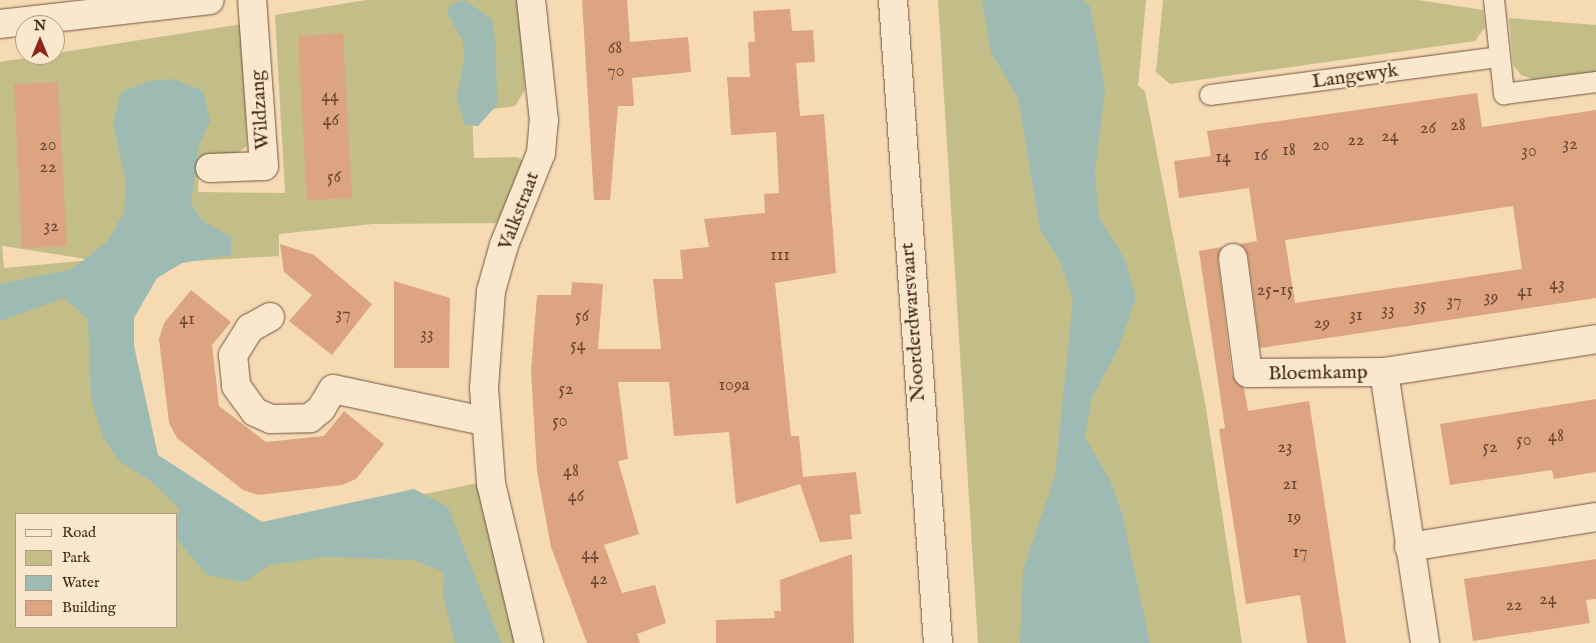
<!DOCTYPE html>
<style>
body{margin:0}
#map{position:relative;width:1596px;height:643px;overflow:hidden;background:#f6dab4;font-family:"IM FELL English",serif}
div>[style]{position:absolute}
.green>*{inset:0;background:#c3bd88}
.water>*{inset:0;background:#9dbab3}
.building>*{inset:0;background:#dca481}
.roads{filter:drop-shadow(0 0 1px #735540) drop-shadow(0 0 1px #735540)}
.lane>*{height:20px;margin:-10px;padding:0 10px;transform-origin:10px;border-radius:10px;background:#f9e7ce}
.street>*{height:28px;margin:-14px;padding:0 14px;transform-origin:14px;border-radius:14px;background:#f9e7ce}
.secondary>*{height:28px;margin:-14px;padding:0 14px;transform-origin:14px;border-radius:14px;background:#f9e7ce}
span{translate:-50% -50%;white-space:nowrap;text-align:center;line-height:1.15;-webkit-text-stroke:4.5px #f9e7ce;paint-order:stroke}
.number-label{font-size:18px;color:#6c4833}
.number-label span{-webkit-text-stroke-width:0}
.street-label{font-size:20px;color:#472919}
.legend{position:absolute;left:15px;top:513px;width:162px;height:115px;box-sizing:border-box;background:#f9e7ce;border:1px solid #b29b86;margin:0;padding:6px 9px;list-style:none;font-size:15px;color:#472919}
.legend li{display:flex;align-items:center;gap:10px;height:25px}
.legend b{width:25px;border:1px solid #b29b86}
.north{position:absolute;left:15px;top:15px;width:50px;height:50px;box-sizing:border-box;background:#f9e7ce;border:1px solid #b29b86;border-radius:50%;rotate:0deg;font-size:14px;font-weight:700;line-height:20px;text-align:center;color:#472919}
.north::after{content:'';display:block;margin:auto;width:18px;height:22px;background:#8f2418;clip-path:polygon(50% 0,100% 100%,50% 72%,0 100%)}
</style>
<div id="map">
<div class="green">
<i style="clip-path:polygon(evenodd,366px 0,518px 0,525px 90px,515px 106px,472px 112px,474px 158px,517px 157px,524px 161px,497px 223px,373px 224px,279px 234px,279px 256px,127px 265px,128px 357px,154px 459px,258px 529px,487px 481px,520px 643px,0 643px,0 62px,242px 24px,247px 146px,233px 156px,199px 158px,198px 192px,285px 193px,275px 15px,366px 0,2px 246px,3px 246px,93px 260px,4px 268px,2px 246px,366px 0,16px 514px,176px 514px,176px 627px,16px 627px,16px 514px)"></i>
<i style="clip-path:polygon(938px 0,1146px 0,1138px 86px,1145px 91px,1205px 402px,1242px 643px,978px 643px)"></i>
<i style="clip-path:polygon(1163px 0,1418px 0,1483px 10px,1485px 27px,1475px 41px,1170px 84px,1156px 72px)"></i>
<i style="clip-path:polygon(1509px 18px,1596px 25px,1596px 72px,1535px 80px,1521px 75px,1513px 65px)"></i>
</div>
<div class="water">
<i style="clip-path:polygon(464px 0,492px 19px,496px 49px,497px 105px,478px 126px,465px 125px,456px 98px,464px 62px,463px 41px,447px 13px,451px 4px)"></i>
<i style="clip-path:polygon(982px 0,1082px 0,1090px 6px,1105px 89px,1095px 173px,1099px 217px,1125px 260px,1136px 298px,1118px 349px,1091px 399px,1085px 438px,1109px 478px,1122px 513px,1150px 643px,1020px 643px,1023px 570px,1055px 476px,1073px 300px,1060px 262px,1040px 229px,1018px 98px,991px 52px)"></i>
<i style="clip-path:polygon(174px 79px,203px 91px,210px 121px,199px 145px,191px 203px,201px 220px,231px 237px,231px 255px,182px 263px,157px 278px,134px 318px,134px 346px,158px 455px,262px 522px,414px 489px,448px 507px,501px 643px,455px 643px,443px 595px,444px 572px,414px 560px,326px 557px,269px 565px,244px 582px,207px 575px,176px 538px,179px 508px,152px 482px,119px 461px,104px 439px,91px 399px,88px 319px,64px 298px,0 321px,0 284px,72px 269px,108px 241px,124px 212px,126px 182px,113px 123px,121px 92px,150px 81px)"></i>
</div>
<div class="building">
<i style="clip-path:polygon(582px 0,627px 0,630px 42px,688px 37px,691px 72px,632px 78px,634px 106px,618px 106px,610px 200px,594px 200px)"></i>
<i style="clip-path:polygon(790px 9px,792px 31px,813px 30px,815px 62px,796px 63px,800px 116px,824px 114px,836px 273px,775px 283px,791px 436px,799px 436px,803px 477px,856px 472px,861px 514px,850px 515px,852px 539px,820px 542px,800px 484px,736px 504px,729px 432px,674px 436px,669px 382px,618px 382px,628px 459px,618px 461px,639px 534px,604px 545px,622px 593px,655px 585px,666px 623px,637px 634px,640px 643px,587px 643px,551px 547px,537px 471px,531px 371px,537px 295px,571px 295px,572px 282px,603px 284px,598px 349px,661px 349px,653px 279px,683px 279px,680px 250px,709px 247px,704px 219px,765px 213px,764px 194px,779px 193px,776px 132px,731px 135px,727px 77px,750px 77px,748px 42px,755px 42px,753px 11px)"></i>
<i style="clip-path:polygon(343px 33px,352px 198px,307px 200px,298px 36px)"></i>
<i style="clip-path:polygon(58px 82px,67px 246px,22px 248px,14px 84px)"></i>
<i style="clip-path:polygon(evenodd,1477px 93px,1482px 127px,1596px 110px,1596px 298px,1260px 348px,1248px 256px,1240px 244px,1257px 241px,1249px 188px,1179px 198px,1174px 161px,1211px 156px,1207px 131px,1477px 93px,1513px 206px,1522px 269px,1295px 303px,1285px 240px,1513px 206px)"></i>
<i style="clip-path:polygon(280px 244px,314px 255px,372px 304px,332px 355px,289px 321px,312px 295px,284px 272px)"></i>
<i style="clip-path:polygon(1222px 247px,1218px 260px,1232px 375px,1244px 388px,1248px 411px,1309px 401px,1346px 643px,1307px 643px,1300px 595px,1246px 604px,1219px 429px,1225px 428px,1199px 251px)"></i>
<i style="clip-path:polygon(394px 281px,450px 298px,449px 368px,394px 368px)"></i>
<i style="clip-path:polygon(191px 290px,231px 322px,212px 345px,219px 406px,266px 442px,324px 436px,344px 411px,384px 444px,356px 479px,342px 485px,258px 495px,243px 490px,177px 438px,169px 423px,159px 339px,164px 323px)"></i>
<i style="clip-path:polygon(1596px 399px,1596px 472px,1554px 479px,1552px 470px,1450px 485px,1440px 424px)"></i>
<i style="clip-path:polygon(852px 554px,854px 643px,716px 643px,716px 620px,775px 618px,774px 611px,781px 611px,780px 580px)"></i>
<i style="clip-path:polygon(1596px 559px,1596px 599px,1586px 600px,1590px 623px,1473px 641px,1464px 579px)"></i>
</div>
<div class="roads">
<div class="lane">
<i style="left:1494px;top:0;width:95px;rotate:83.9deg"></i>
<i style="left:1504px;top:94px;width:93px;rotate:-7.4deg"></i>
<i style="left:1210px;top:95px;width:292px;rotate:-7.5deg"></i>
</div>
<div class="street">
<i style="left:0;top:24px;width:211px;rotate:-6.5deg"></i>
<i style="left:210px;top:168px;width:54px;rotate:-2.1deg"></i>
<i style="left:264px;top:166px;width:166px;rotate:-94.1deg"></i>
<i style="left:1233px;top:258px;width:116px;rotate:82.6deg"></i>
<i style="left:1248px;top:373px;width:136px;rotate:-0.4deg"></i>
<i style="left:1384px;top:372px;width:215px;rotate:-8.8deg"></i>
<i style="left:270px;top:317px;width:23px;rotate:151deg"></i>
<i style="left:250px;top:328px;width:32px;rotate:122deg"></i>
<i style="left:233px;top:355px;width:31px;rotate:84deg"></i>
<i style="left:236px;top:386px;width:32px;rotate:54deg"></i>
<i style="left:255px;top:412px;width:17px;rotate:24deg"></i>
<i style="left:271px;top:419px;width:39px;rotate:-1deg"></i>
<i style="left:310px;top:418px;width:14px;rotate:-39deg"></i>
<i style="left:321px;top:409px;width:23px;rotate:-59deg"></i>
<i style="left:333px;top:389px;width:154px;rotate:12deg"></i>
<i style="left:1384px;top:372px;width:274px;rotate:81.4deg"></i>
<i style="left:1409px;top:547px;width:189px;rotate:-9.1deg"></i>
<i style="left:529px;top:643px;width:164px;rotate:-103.4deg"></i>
<i style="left:491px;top:483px;width:95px;rotate:-94.2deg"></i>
<i style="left:484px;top:388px;width:97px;rotate:-85.9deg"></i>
<i style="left:491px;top:291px;width:48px;rotate:-74.2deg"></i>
<i style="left:504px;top:245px;width:99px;rotate:-68.1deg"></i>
<i style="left:541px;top:153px;width:32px;rotate:-85deg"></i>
<i style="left:544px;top:121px;width:122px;rotate:-96.1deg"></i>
</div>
<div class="secondary">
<i style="left:893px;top:0;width:645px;rotate:86deg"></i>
</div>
</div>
<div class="number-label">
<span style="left:615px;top:49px">68</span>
<span style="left:616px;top:72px">70</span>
<span style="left:330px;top:97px">44</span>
<span style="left:331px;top:121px">46</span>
<span style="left:1458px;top:126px">28</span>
<span style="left:1428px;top:129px">26</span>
<span style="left:1390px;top:137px">24</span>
<span style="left:1356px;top:141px">22</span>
<span style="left:1570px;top:145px">32</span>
<span style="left:48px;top:146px">20</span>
<span style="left:1321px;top:146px">20</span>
<span style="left:1289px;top:151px">18</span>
<span style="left:1529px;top:152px">30</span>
<span style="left:1261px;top:156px">16</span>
<span style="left:1223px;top:158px">14</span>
<span style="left:48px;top:168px">22</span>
<span style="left:334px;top:178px">56</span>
<span style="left:51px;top:227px">32</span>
<span style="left:780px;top:256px">111</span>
<span style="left:1557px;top:285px">43</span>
<span style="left:1275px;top:291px">25-15</span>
<span style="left:1525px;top:292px">41</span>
<span style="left:1491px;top:298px">39</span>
<span style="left:1454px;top:302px">37</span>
<span style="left:1420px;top:306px">35</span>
<span style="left:1388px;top:311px">33</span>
<span style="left:343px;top:315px">37</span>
<span style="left:1356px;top:316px">31</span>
<span style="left:582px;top:317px">56</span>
<span style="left:187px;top:320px">41</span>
<span style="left:1322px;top:324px">29</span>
<span style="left:427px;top:335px">33</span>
<span style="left:578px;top:346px">54</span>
<span style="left:734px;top:386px">109a</span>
<span style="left:566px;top:390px">52</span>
<span style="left:560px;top:422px">50</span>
<span style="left:1556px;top:437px">48</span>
<span style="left:1524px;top:441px">50</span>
<span style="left:1285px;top:448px">23</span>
<span style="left:1490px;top:448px">52</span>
<span style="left:571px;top:472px">48</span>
<span style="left:1290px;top:485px">21</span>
<span style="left:576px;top:497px">46</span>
<span style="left:1294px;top:518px">19</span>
<span style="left:1300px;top:553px">17</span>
<span style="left:590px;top:555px">44</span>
<span style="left:599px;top:580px">42</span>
<span style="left:1548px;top:600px">24</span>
<span style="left:1514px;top:606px">22</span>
</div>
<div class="street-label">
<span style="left:1355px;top:76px;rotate:-8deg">Langewyk</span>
<span style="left:260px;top:110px;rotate:-94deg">Wildzang</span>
<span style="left:519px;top:211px;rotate:-69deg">Valkstraat</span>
<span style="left:913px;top:322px;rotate:-94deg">Noorderdwarsvaart</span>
<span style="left:1318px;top:373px;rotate:-1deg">Bloemkamp</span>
</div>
<ul class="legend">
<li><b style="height:6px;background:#f9e7ce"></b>Road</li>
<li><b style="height:14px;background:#c3bd88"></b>Park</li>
<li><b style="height:14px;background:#9dbab3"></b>Water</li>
<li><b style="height:14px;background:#dca481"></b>Building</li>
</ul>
<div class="north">N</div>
</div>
